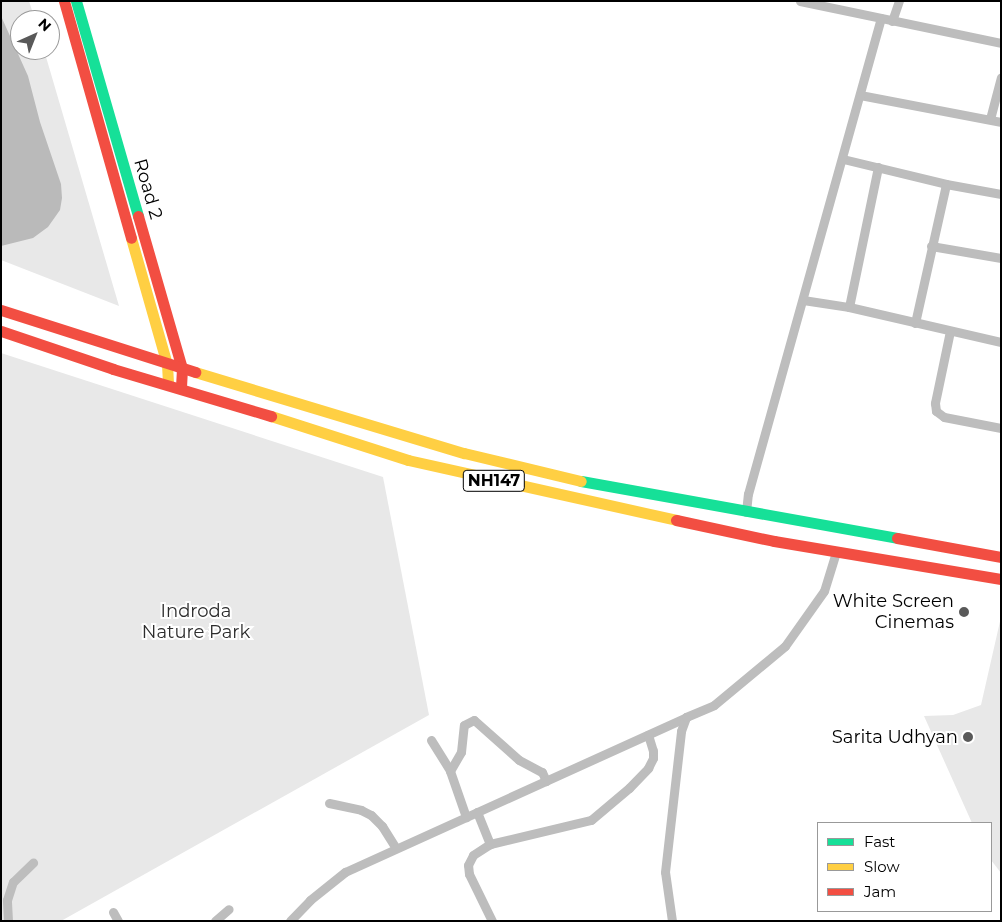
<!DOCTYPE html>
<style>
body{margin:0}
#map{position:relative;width:1002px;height:922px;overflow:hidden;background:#fff;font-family:Montserrat,sans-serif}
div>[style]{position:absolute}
.green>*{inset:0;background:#e8e8e8}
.water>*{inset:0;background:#bababa}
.street>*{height:9px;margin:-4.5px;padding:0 4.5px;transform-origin:4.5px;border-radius:4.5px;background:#bdbdbd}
.fast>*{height:11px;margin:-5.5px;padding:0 5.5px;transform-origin:5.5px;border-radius:5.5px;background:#16e098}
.slow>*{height:11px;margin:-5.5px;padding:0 5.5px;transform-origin:5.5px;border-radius:5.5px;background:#ffcf43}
.jam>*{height:11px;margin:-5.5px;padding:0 5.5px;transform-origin:5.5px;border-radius:5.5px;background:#f24e42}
.dots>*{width:14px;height:14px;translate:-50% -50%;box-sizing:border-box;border:2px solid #fff;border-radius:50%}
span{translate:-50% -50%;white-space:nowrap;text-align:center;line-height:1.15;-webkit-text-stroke:4px #fff;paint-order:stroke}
.shield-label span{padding:1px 4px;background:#fff;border:1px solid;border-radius:4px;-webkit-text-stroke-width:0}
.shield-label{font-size:16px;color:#000;font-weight:700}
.street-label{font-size:18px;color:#000}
.poi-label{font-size:18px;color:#000}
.right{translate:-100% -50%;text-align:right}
.park-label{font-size:18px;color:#2d2d2d}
.frame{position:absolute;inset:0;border:2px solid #000;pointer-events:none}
.legend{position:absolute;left:817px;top:822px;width:175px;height:90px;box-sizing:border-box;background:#fff;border:1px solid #999;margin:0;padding:6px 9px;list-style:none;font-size:15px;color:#000}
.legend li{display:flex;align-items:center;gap:10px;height:25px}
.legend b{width:25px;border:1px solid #999}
.north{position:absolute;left:10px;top:10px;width:50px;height:50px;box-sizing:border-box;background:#fff;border:1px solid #999;border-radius:50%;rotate:44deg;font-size:14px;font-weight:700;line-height:20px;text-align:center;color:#000}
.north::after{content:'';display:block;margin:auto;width:18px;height:22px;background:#595959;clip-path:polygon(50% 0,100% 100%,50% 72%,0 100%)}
</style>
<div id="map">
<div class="green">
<i style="clip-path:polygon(1px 1px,29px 1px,35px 20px,20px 20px,20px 50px,44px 50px,119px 306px,1px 260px)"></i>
<i style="clip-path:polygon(1px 353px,383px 477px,429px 715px,61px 921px,1px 921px)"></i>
<i style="clip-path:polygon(1001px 617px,1001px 873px,991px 860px,991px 823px,972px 823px,924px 716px,953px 715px,981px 705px)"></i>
</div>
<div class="water">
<i style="clip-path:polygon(1px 16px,28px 76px,40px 122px,61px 184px,62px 198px,60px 210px,48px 227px,33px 238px,1px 246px)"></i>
</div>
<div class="street">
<i style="left:800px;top:1px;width:205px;rotate:11.8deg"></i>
<i style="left:892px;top:21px;width:21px;rotate:-71deg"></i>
<i style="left:860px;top:95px;width:144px;rotate:10.8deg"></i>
<i style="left:990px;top:119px;width:43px;rotate:-75.3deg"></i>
<i style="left:843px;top:159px;width:106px;rotate:13.6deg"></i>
<i style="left:946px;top:184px;width:56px;rotate:10.3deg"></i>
<i style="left:931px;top:246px;width:71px;rotate:9.7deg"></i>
<i style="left:803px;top:300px;width:47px;rotate:8.7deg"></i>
<i style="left:849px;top:307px;width:156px;rotate:13deg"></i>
<i style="left:849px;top:307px;width:143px;rotate:-78.3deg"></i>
<i style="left:915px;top:323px;width:142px;rotate:-77.4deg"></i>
<i style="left:950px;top:331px;width:74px;rotate:101.8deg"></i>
<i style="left:935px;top:403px;width:8px;rotate:83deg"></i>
<i style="left:936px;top:411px;width:10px;rotate:37deg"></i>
<i style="left:944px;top:417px;width:58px;rotate:10.9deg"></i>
<i style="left:746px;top:512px;width:18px;rotate:-84deg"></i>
<i style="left:748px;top:494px;width:494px;rotate:-74.4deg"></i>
<i style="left:431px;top:740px;width:36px;rotate:58deg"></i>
<i style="left:450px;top:771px;width:49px;rotate:70.8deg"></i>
<i style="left:450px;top:771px;width:22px;rotate:-60deg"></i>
<i style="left:461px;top:752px;width:27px;rotate:-84deg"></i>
<i style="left:464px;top:725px;width:11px;rotate:-27deg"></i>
<i style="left:474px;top:720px;width:60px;rotate:41.6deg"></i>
<i style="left:519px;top:760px;width:26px;rotate:28deg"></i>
<i style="left:542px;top:772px;width:10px;rotate:66deg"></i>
<i style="left:329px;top:803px;width:33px;rotate:12deg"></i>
<i style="left:361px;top:810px;width:11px;rotate:27deg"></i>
<i style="left:371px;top:815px;width:16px;rotate:45deg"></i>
<i style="left:382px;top:826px;width:25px;rotate:58deg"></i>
<i style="left:477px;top:812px;width:35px;rotate:68deg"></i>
<i style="left:113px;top:912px;width:10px;rotate:61deg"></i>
<i style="left:8px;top:921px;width:21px;rotate:-93deg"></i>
<i style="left:7px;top:900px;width:19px;rotate:-72deg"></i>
<i style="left:13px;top:882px;width:28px;rotate:-44deg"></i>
<i style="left:215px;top:921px;width:18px;rotate:-41deg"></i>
<i style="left:290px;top:921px;width:29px;rotate:-46deg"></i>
<i style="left:310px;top:900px;width:45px;rotate:-38.7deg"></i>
<i style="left:345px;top:872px;width:375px;rotate:-24.4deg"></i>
<i style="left:492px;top:921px;width:52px;rotate:-116.1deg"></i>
<i style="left:469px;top:874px;width:9px;rotate:-96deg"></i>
<i style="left:468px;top:865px;width:11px;rotate:-63deg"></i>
<i style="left:473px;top:855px;width:20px;rotate:-33deg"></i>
<i style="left:490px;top:844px;width:104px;rotate:-13.4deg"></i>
<i style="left:591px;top:820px;width:50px;rotate:-40.1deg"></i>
<i style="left:629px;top:788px;width:28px;rotate:-46deg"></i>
<i style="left:648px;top:768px;width:11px;rotate:-63deg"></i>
<i style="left:653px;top:758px;width:7px;rotate:-90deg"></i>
<i style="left:653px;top:751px;width:17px;rotate:-107deg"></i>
<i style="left:672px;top:921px;width:49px;rotate:-98.1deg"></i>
<i style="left:665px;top:872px;width:142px;rotate:-83.5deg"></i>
<i style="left:681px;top:731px;width:15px;rotate:-70deg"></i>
<i style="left:686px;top:717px;width:30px;rotate:-23deg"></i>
<i style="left:714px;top:705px;width:92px;rotate:-39.7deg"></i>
<i style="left:785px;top:646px;width:67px;rotate:-54.7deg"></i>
<i style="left:824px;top:591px;width:41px;rotate:-72.9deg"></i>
</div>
<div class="fast">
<i style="left:76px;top:1px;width:224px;rotate:73.9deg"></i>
<i style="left:581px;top:481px;width:321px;rotate:10.2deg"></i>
</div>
<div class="slow">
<i style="left:131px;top:238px;width:131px;rotate:74.1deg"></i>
<i style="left:167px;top:364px;width:20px;rotate:87deg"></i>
<i style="left:195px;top:372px;width:281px;rotate:16.8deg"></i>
<i style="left:464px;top:453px;width:120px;rotate:13.5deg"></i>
<i style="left:271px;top:416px;width:144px;rotate:17.8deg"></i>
<i style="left:408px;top:460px;width:275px;rotate:12.6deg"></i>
</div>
<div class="jam">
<i style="left:64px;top:1px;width:246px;rotate:74.2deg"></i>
<i style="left:138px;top:216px;width:158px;rotate:73.9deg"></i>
<i style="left:182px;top:368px;width:20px;rotate:93deg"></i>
<i style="left:1px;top:310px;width:204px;rotate:17.7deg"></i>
<i style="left:1px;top:331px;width:118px;rotate:18.7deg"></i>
<i style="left:113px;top:369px;width:165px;rotate:16.6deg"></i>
<i style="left:676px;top:520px;width:100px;rotate:12.1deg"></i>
<i style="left:774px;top:541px;width:230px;rotate:9.5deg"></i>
<i style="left:897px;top:538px;width:106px;rotate:10.4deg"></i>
</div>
<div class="dots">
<i style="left:964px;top:612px;background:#595959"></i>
<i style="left:968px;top:737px;background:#595959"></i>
</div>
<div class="shield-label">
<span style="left:494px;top:481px">NH147</span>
</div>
<div class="street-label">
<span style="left:148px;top:189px;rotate:74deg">Road 2</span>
</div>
<div class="poi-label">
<span class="right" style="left:954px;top:612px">White Screen<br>Cinemas</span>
<span class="right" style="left:958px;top:737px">Sarita Udhyan</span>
</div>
<div class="park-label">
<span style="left:196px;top:622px">Indroda<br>Nature Park</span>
</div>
<div class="frame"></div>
<ul class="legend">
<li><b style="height:6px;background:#16e098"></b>Fast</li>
<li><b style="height:6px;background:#ffcf43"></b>Slow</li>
<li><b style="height:6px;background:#f24e42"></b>Jam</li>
</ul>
<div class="north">N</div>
</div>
